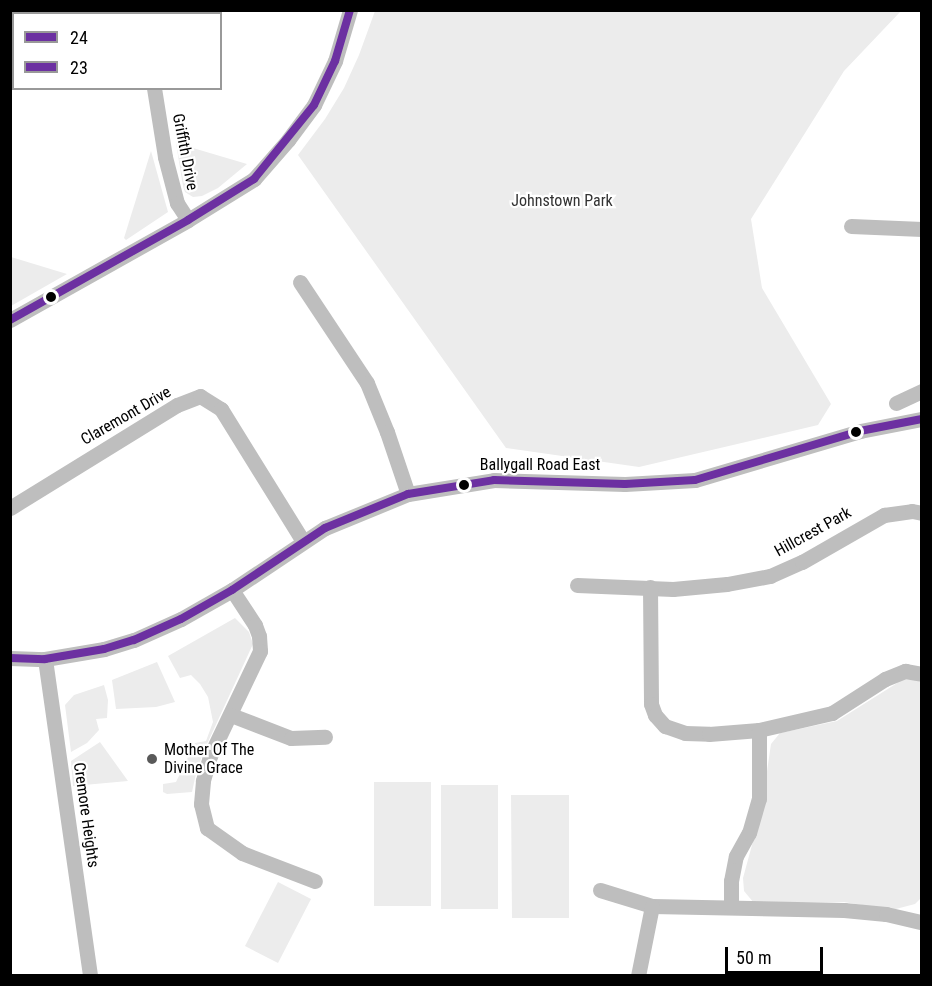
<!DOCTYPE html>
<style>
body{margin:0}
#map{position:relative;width:932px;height:986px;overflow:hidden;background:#fff;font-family:"Roboto Condensed",sans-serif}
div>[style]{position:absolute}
.green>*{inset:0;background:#ececec}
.minor>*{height:15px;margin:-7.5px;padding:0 7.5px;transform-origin:7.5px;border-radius:7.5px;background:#bebebe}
.bus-1>*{height:8px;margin:-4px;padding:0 4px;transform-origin:4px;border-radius:4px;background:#6c30a1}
.bus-2>*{height:8px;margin:-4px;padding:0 4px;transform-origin:4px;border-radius:4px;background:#6c30a1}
.dots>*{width:16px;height:16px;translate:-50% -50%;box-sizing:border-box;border:3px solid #fff;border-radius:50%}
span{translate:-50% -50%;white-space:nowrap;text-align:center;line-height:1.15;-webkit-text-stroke:4.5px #fff;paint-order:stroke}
.street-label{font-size:16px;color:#000}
.park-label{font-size:16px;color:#333}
.poi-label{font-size:16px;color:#000}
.left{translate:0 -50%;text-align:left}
.frame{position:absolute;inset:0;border:12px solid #000;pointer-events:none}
.legend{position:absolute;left:12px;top:12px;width:210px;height:78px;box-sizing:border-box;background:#fff;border:2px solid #999;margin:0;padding:8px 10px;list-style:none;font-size:18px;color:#000}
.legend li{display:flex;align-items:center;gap:12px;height:30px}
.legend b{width:30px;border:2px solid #999}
.scale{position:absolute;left:725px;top:947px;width:98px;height:27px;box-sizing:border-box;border:3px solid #000;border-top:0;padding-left:8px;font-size:18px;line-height:21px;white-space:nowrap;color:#000;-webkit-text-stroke:4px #fff;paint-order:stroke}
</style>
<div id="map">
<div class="green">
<i style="clip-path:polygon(375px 11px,901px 11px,844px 71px,751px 219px,762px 288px,831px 404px,818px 425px,639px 467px,506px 448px,298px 155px,325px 119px,344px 88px,359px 55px)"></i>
<i style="clip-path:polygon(176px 143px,247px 164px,218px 188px,202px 196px,193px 197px,185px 192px,183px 186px)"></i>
<i style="clip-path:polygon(151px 151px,168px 212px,126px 240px,124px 238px)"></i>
<i style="clip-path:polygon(11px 257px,67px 274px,11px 306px)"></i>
<i style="clip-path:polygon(235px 618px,249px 632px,253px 644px,207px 744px,197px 769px,192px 792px,167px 794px,163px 792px,163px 784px,176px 782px,195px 743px,206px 741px,213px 722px,208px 697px,200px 684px,191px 675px,180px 678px,168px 656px)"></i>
<i style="clip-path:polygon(157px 662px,175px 702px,156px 707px,116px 709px,112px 680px)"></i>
<i style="clip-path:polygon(914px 679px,921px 682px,922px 897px,915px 904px,892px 910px,844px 902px,754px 903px,744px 891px,743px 878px,761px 812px,771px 744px,780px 733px,837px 721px,902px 680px)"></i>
<i style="clip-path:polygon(104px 685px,108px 700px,107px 718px,96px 719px,99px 730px,87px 743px,71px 752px,65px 705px,74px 695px)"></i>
<i style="clip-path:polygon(100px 742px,128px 781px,73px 786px,71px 761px)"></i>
<i style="clip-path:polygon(374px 782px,431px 782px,431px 906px,374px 906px)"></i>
<i style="clip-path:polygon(441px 785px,498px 785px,498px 909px,441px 909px)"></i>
<i style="clip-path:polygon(511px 795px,569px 795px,569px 918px,512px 918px)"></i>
<i style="clip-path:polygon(278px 882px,311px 899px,278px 963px,245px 946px)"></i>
</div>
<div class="minor">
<i style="left:167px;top:14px;width:4px;rotate:-76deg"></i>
<i style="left:10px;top:18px;width:9px;rotate:-69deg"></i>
<i style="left:154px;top:88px;width:70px;rotate:80.9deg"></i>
<i style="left:165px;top:157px;width:48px;rotate:75.4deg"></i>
<i style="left:177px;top:203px;width:20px;rotate:57deg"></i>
<i style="left:851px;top:226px;width:71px;rotate:2.4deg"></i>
<i style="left:300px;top:282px;width:121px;rotate:56.4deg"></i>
<i style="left:367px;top:383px;width:53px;rotate:67.8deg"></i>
<i style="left:387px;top:432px;width:65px;rotate:71.3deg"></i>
<i style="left:10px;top:320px;width:204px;rotate:-29.3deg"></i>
<i style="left:188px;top:220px;width:78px;rotate:-31.8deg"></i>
<i style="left:254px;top:179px;width:52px;rotate:-48.9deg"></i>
<i style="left:288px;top:140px;width:44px;rotate:-53.4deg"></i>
<i style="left:314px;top:105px;width:49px;rotate:-64.5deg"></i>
<i style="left:335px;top:61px;width:53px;rotate:-73.6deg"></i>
<i style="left:896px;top:403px;width:29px;rotate:-25deg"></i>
<i style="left:10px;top:508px;width:196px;rotate:-31.7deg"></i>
<i style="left:177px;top:405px;width:25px;rotate:-21deg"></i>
<i style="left:200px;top:396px;width:25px;rotate:32deg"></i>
<i style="left:221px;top:409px;width:155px;rotate:58.2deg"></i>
<i style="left:577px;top:585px;width:96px;rotate:2.4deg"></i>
<i style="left:673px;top:589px;width:54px;rotate:-5.3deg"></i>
<i style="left:727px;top:584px;width:44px;rotate:-10.5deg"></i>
<i style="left:770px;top:576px;width:35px;rotate:-24deg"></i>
<i style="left:802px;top:562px;width:95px;rotate:-29.8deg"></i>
<i style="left:884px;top:515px;width:28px;rotate:-8deg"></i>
<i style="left:912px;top:511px;width:10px;rotate:11deg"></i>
<i style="left:650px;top:587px;width:117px;rotate:89.5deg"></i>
<i style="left:651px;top:704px;width:12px;rotate:70deg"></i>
<i style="left:655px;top:715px;width:15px;rotate:48deg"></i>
<i style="left:665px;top:726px;width:21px;rotate:19deg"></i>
<i style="left:685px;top:733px;width:24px;rotate:2deg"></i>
<i style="left:709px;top:734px;width:50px;rotate:-4.6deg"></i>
<i style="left:759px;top:730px;width:75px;rotate:-13.1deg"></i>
<i style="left:832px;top:713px;width:63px;rotate:-32.7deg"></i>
<i style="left:885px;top:679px;width:22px;rotate:-22deg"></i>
<i style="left:905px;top:671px;width:17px;rotate:10deg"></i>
<i style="left:232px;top:590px;width:42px;rotate:56.7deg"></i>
<i style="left:255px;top:625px;width:12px;rotate:70deg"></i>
<i style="left:259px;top:636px;width:15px;rotate:86deg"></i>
<i style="left:260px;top:651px;width:116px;rotate:115.5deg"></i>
<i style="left:210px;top:756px;width:26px;rotate:106deg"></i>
<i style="left:203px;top:781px;width:23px;rotate:95deg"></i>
<i style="left:201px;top:804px;width:25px;rotate:76deg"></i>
<i style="left:207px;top:828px;width:43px;rotate:35.5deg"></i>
<i style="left:242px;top:853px;width:78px;rotate:21deg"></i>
<i style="left:10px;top:658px;width:35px;rotate:2deg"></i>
<i style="left:45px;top:659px;width:60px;rotate:-9.6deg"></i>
<i style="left:104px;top:649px;width:31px;rotate:-17deg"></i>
<i style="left:134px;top:640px;width:51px;rotate:-24.1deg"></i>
<i style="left:181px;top:619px;width:59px;rotate:-29.6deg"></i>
<i style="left:232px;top:590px;width:112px;rotate:-33.7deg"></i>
<i style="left:325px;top:528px;width:90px;rotate:-22.3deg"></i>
<i style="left:408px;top:494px;width:87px;rotate:-9.2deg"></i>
<i style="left:494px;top:480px;width:131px;rotate:1.7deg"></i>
<i style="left:625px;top:484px;width:70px;rotate:-3.3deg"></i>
<i style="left:695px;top:480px;width:172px;rotate:-16.5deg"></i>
<i style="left:860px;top:431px;width:63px;rotate:-11deg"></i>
<i style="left:45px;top:659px;width:320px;rotate:81.9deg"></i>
<i style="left:231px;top:715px;width:64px;rotate:21deg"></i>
<i style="left:291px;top:738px;width:34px;rotate:-2deg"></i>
<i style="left:600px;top:890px;width:54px;rotate:17.1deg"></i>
<i style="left:652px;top:906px;width:192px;rotate:1.2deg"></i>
<i style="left:844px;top:910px;width:42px;rotate:5.4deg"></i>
<i style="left:886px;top:914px;width:37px;rotate:13deg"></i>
<i style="left:731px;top:907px;width:26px;rotate:-90deg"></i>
<i style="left:731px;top:881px;width:25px;rotate:-79deg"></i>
<i style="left:736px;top:856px;width:26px;rotate:-61deg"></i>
<i style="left:749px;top:833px;width:35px;rotate:-74deg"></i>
<i style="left:759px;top:799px;width:69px;rotate:-90deg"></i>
<i style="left:638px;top:976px;width:71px;rotate:-78.7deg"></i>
</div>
<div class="bus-1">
<i style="left:10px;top:658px;width:35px;rotate:2deg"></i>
<i style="left:45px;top:659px;width:60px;rotate:-9.6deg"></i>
<i style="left:104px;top:649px;width:31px;rotate:-17deg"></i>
<i style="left:134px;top:640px;width:51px;rotate:-24.1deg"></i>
<i style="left:181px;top:619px;width:59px;rotate:-29.6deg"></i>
<i style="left:232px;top:590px;width:112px;rotate:-33.7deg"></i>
<i style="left:325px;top:528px;width:90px;rotate:-22.3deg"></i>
<i style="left:408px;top:494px;width:87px;rotate:-9.2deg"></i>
<i style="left:494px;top:480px;width:131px;rotate:1.7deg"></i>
<i style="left:625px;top:484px;width:70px;rotate:-3.3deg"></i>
<i style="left:695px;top:480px;width:172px;rotate:-16.5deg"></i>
<i style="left:860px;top:431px;width:63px;rotate:-11deg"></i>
</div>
<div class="bus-2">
<i style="left:10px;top:320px;width:204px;rotate:-29.3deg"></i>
<i style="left:188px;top:220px;width:78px;rotate:-31.8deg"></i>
<i style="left:254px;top:179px;width:95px;rotate:-51deg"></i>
<i style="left:314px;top:105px;width:49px;rotate:-64.5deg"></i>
<i style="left:335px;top:61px;width:53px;rotate:-73.6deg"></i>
</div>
<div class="dots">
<i style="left:51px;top:297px;background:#000"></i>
<i style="left:856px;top:432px;background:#000"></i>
<i style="left:464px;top:485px;background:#000"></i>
<i style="left:152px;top:759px;background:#595959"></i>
</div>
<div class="street-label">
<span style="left:185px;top:152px;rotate:79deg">Griffith Drive</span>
<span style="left:126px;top:416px;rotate:-30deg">Claremont Drive</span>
<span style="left:540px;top:465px">Ballygall Road East</span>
<span style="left:813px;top:532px;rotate:-29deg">Hillcrest Park</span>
<span style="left:86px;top:815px;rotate:82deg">Cremore Heights</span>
</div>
<div class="park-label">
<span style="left:562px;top:201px">Johnstown Park</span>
</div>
<div class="poi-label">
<span class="left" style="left:164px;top:759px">Mother Of The<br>Divine Grace</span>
</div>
<div class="frame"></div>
<ul class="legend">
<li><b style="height:8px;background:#6c30a1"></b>24</li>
<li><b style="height:8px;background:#6c30a1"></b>23</li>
</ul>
<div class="scale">50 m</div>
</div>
